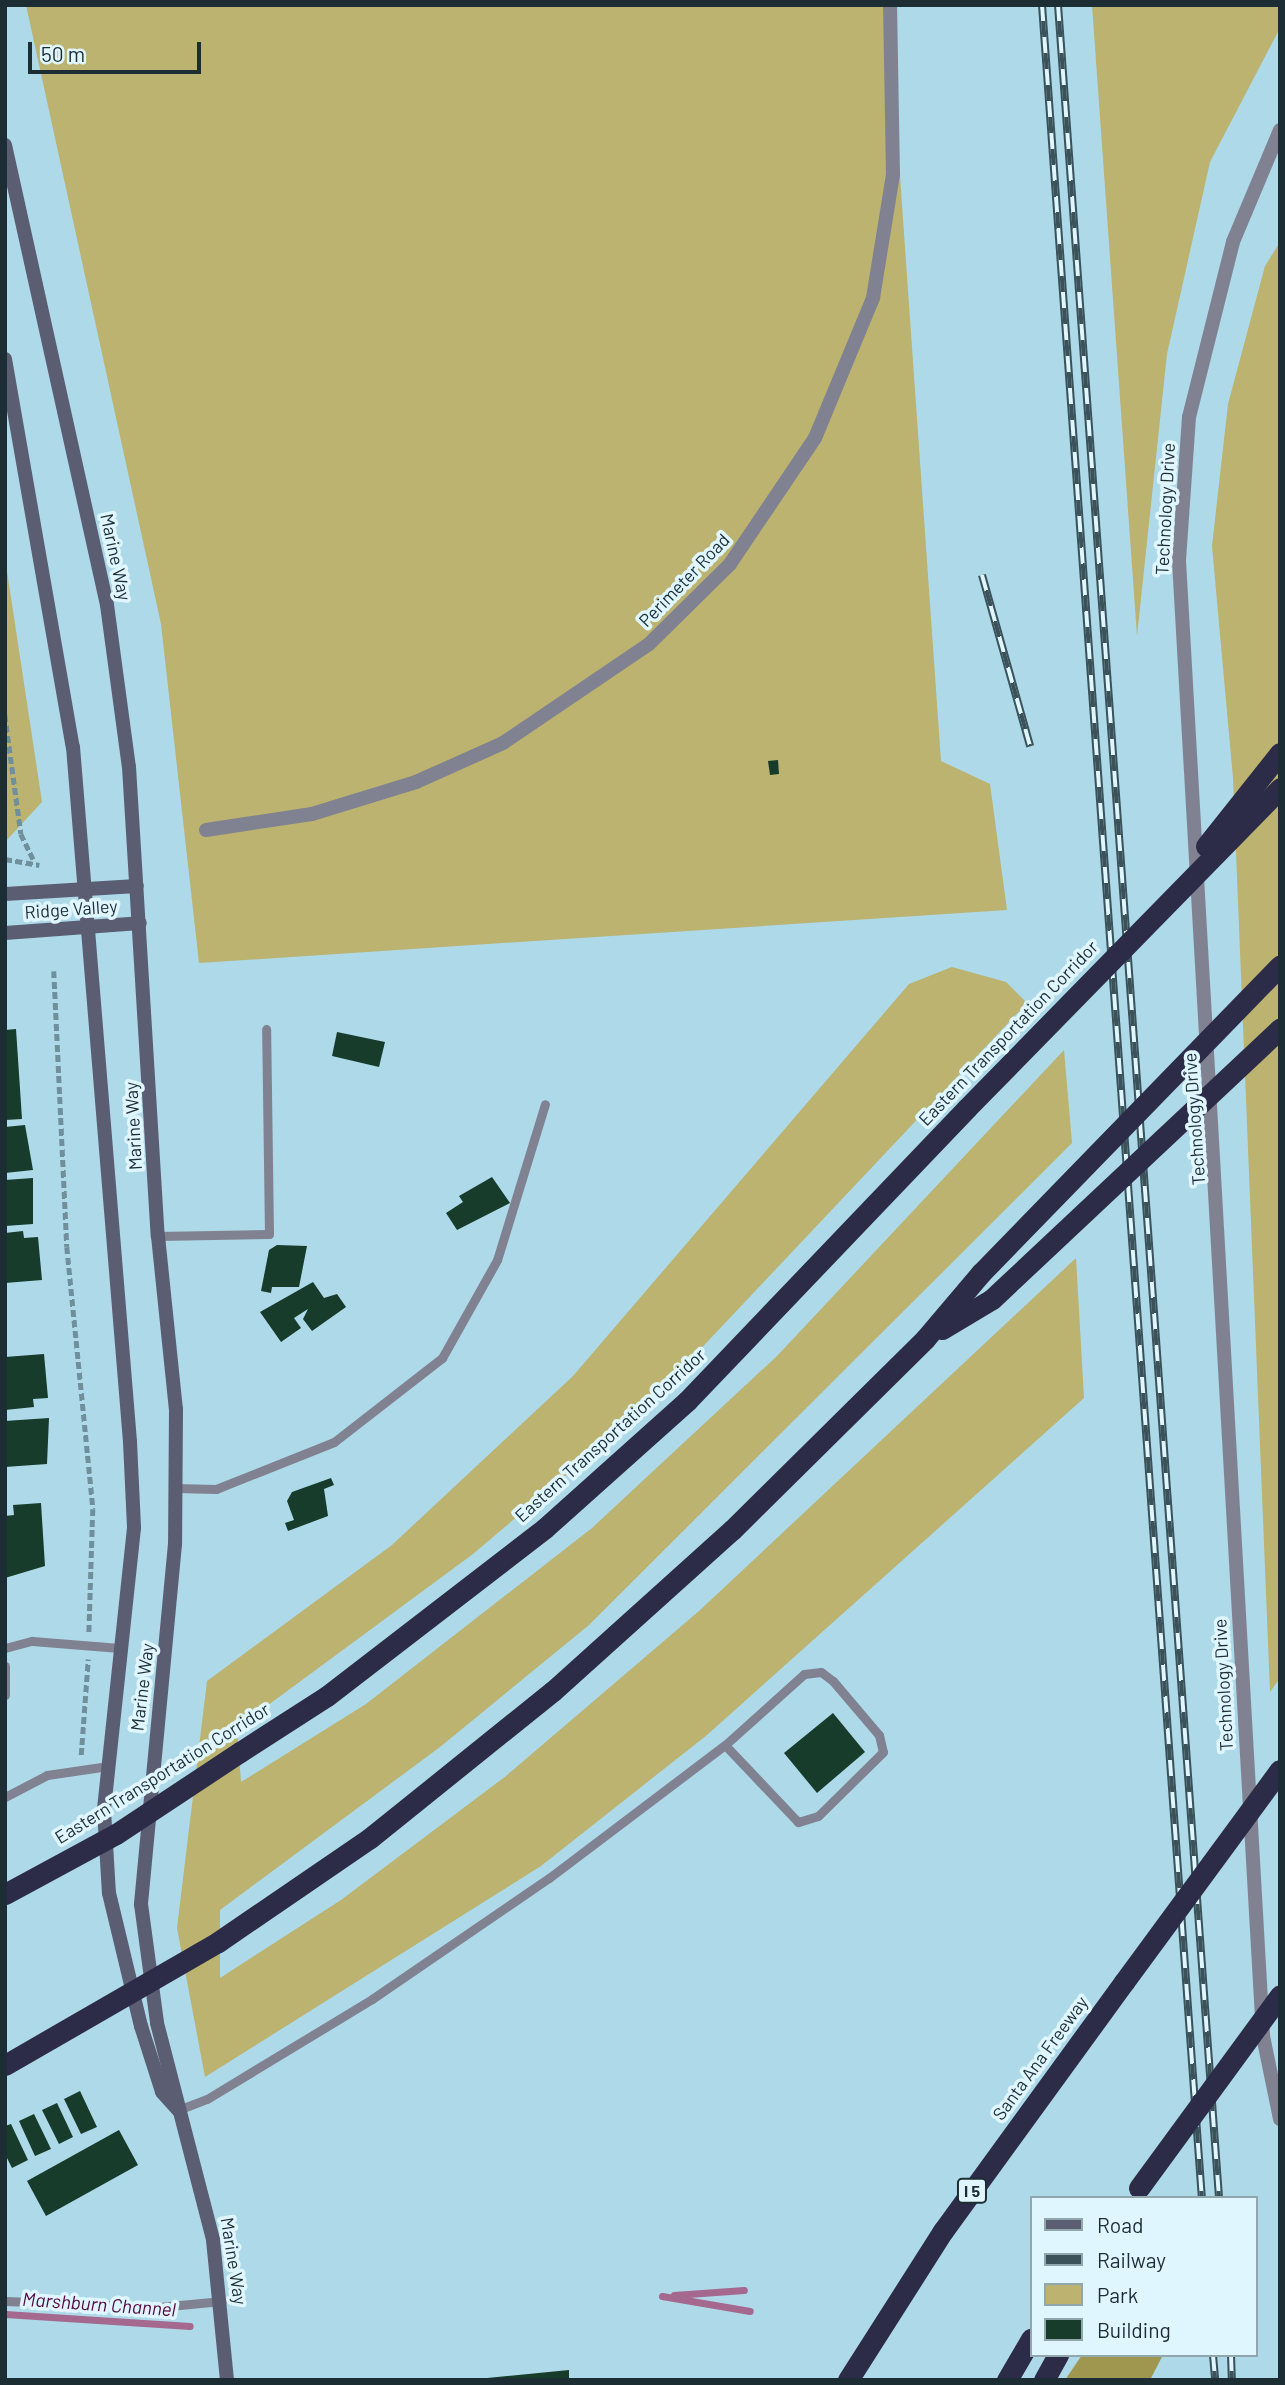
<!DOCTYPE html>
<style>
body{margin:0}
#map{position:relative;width:1285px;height:2385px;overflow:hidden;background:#add9e9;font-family:Barlow,sans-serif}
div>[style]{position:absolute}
.green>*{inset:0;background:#bbb36f}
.forest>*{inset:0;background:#9f974f}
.stream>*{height:7px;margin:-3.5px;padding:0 3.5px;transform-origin:3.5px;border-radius:3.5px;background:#a5688e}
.building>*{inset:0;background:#173c2c}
.path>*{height:4.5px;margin-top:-2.25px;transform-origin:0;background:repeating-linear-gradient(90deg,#6f909b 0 7px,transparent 0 10.5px)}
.service>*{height:9px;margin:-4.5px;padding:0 4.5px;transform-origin:4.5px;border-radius:4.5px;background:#818291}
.minor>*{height:14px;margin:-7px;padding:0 7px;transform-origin:7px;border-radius:7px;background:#818291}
.tertiary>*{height:14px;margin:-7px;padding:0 7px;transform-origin:7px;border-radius:7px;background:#818291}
.secondary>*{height:14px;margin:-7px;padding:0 7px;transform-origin:7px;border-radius:7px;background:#5b5d72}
.motorway>*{height:21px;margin:-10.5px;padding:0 10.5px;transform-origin:10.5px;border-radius:10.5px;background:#2c2c49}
.rail>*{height:8px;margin-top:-4px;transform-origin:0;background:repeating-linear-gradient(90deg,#e0f6fe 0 16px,#3b525a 0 32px);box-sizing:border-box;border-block:2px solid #3b525a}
.motorway-bridge>*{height:21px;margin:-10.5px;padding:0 10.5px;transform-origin:10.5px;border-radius:10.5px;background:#2c2c49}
span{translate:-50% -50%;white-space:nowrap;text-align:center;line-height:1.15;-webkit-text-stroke:7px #e0f6fe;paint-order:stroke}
.shield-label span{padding:2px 5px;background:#e0f6fe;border:2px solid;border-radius:5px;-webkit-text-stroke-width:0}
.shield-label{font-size:16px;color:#1c2e34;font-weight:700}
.street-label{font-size:18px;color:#1c2e34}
.water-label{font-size:19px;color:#560841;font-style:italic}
.frame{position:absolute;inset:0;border:7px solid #1c2e34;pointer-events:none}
.legend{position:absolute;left:1030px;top:2196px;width:228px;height:161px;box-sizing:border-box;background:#e0f6fe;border:2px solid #92a6ad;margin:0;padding:9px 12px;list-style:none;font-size:21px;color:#1c2e34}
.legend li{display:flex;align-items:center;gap:14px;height:35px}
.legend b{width:35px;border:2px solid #92a6ad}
.scale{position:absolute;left:28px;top:42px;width:173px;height:32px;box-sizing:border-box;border:4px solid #1c2e34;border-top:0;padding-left:9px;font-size:21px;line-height:24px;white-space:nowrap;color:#1c2e34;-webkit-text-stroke:5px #e0f6fe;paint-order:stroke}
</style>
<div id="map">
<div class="green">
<i style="clip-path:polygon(26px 5px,888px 5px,941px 761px,990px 784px,1007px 910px,199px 963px,161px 624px)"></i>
<i style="clip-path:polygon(1092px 5px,1280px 5px,1280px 28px,1210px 162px,1167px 354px,1137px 636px)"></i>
<i style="clip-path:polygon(1280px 242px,1280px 1678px,1270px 1692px,1233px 778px,1212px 546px,1228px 404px,1265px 266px)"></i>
<i style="clip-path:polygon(5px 558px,42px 802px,5px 842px)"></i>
<i style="clip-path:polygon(952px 967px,1006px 982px,1027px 1003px,676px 1375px,584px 1460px,473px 1554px,237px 1728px,241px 1782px,366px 1704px,592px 1528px,777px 1356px,1064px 1050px,1072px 1143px,589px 1625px,440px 1747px,220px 1910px,220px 1978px,341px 1900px,506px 1776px,699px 1611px,1076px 1258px,1084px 1398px,707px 1735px,541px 1866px,205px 2077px,177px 1928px,207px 1681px,392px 1545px,573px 1376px,909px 984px)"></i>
</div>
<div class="forest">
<i style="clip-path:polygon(1082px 2355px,1163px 2355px,1150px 2380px,1065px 2380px)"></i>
</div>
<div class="stream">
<i style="left:674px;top:2295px;width:70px;rotate:-4.1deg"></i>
<i style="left:662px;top:2296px;width:89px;rotate:9.7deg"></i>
<i style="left:5px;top:2314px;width:185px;rotate:3.7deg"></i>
</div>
<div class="building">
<i style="clip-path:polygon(778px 760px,779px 774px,770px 775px,768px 761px)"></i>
<i style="clip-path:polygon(16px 1029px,22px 1119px,5px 1120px,5px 1030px)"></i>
<i style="clip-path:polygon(337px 1032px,385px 1042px,379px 1067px,332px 1056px)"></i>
<i style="clip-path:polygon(25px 1125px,33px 1170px,5px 1173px,5px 1127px)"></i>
<i style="clip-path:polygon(492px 1177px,510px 1203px,457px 1230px,446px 1213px,463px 1202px,459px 1196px)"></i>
<i style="clip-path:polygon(33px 1178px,33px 1224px,5px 1226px,5px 1180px)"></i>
<i style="clip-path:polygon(23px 1231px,24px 1238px,38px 1237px,42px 1280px,5px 1283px,5px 1233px)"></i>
<i style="clip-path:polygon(277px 1245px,307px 1246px,299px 1287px,272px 1287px,271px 1293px,261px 1291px,269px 1250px)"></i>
<i style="clip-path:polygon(313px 1282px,324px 1298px,337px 1294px,346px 1307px,312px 1331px,303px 1319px,308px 1309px,294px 1318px,301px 1328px,281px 1342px,260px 1312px)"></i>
<i style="clip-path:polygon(44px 1354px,48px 1398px,33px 1399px,34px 1407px,5px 1410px,5px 1357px)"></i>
<i style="clip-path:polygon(49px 1418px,47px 1464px,5px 1467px,5px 1421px)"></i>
<i style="clip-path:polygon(331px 1478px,334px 1485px,324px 1489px,328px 1516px,288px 1531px,285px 1523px,294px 1520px,287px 1501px,292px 1492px)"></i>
<i style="clip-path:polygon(41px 1503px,45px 1566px,5px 1578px,5px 1516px,14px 1515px,13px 1505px)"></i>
<i style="clip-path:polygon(833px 1713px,865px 1752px,817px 1793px,784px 1753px)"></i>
<i style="clip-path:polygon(80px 2091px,97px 2127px,81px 2134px,64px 2099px)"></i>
<i style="clip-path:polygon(57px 2103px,73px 2137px,59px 2144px,42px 2110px)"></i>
<i style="clip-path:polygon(34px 2114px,51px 2149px,35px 2156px,19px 2121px)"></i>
<i style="clip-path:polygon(11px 2124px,28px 2160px,12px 2168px,5px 2154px,5px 2126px)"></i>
<i style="clip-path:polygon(119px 2130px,138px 2165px,46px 2216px,27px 2181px)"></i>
<i style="clip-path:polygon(569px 2370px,569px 2380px,487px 2380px,487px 2378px)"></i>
</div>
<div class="path">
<i style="left:5px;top:715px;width:120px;rotate:82.3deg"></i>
<i style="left:21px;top:834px;width:30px;rotate:64deg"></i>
<i style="left:5px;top:859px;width:35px;rotate:10deg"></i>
<i style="left:54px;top:971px;width:276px;rotate:87.3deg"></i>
<i style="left:67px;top:1247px;width:263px;rotate:84.3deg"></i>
<i style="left:93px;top:1509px;width:124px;rotate:91.8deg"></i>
<i style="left:81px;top:1755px;width:96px;rotate:-85.8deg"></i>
</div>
<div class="service">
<i style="left:158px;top:1236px;width:111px;rotate:-1deg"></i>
<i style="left:269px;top:1234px;width:205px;rotate:-90.8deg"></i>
<i style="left:176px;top:1488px;width:40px;rotate:1.4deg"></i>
<i style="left:216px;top:1489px;width:127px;rotate:-21.7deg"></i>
<i style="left:334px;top:1442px;width:137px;rotate:-37.9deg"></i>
<i style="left:442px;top:1358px;width:112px;rotate:-60.7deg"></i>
<i style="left:497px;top:1260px;width:163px;rotate:-72.9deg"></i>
<i style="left:5px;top:1648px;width:28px;rotate:-15deg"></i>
<i style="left:32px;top:1641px;width:88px;rotate:4.5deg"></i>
<i style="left:5px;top:1666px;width:29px;rotate:90deg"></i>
<i style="left:5px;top:1797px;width:47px;rotate:-27.6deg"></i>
<i style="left:47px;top:1775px;width:62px;rotate:-8.4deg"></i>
<i style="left:178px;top:2110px;width:31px;rotate:-21deg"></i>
<i style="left:207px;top:2099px;width:193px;rotate:-31.2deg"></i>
<i style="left:372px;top:1999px;width:214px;rotate:-34.4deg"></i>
<i style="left:549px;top:1878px;width:221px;rotate:-37.1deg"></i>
<i style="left:725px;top:1745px;width:106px;rotate:-41.9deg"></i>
<i style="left:804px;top:1674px;width:17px;rotate:-7deg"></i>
<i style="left:821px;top:1672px;width:15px;rotate:37deg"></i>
<i style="left:833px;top:1681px;width:71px;rotate:49.6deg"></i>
<i style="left:879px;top:1735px;width:17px;rotate:77deg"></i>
<i style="left:883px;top:1752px;width:91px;rotate:135.4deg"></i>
<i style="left:818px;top:1816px;width:21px;rotate:163deg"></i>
<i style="left:798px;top:1822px;width:106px;rotate:-133.5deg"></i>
<i style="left:5px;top:2301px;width:154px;rotate:2.2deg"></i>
<i style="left:159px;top:2307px;width:63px;rotate:-5.4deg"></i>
</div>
<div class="minor">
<i style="left:206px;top:830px;width:107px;rotate:-8.6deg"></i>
<i style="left:312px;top:814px;width:109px;rotate:-17.1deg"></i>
<i style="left:416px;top:782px;width:95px;rotate:-24.1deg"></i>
<i style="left:503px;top:743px;width:176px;rotate:-34.1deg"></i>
<i style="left:649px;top:644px;width:114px;rotate:-44.6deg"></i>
<i style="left:730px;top:564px;width:152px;rotate:-56deg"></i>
<i style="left:815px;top:438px;width:152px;rotate:-67.5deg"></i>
<i style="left:873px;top:298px;width:125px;rotate:-80.8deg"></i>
<i style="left:893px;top:175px;width:170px;rotate:-91deg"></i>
</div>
<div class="tertiary">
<i style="left:1280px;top:130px;width:121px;rotate:112.8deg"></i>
<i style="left:1233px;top:242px;width:180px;rotate:104.1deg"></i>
<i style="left:1189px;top:417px;width:144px;rotate:94deg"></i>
<i style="left:1179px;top:561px;width:1477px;rotate:86.74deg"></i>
<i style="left:1263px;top:2036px;width:85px;rotate:78.4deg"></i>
</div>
<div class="secondary">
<i style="left:5px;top:145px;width:471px;rotate:77.5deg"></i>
<i style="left:107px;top:605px;width:163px;rotate:82.3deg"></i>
<i style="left:129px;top:767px;width:470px;rotate:86.5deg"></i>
<i style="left:158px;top:1236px;width:174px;rotate:84.1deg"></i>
<i style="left:176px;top:1409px;width:135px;rotate:90.4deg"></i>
<i style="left:175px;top:1544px;width:362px;rotate:95.4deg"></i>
<i style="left:141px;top:1904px;width:120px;rotate:82.3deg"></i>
<i style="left:157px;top:2023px;width:224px;rotate:75.5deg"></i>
<i style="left:213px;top:2240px;width:141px;rotate:84.3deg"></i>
<i style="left:5px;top:359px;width:394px;rotate:80.1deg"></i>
<i style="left:73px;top:747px;width:697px;rotate:85.31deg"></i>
<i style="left:130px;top:1442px;width:86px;rotate:87.3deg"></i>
<i style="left:134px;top:1528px;width:284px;rotate:96.1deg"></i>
<i style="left:104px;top:1810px;width:83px;rotate:86.6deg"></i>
<i style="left:109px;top:1893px;width:137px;rotate:76.5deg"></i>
<i style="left:141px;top:2026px;width:69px;rotate:72.3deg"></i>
<i style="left:162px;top:2092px;width:24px;rotate:48deg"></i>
<i style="left:5px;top:894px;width:132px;rotate:-3.5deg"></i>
<i style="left:5px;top:933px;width:135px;rotate:-4.2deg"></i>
</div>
<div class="motorway">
<i style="left:942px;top:1329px;width:58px;rotate:-31deg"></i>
<i style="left:240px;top:1752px;width:103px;rotate:-32.8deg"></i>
<i style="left:327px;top:1696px;width:275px;rotate:-37.6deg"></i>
<i style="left:545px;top:1528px;width:191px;rotate:-41.8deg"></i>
<i style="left:687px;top:1401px;width:405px;rotate:-46.3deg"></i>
<i style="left:218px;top:1942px;width:184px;rotate:-34.4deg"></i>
<i style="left:370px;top:1838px;width:235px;rotate:-38.8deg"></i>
<i style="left:553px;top:1691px;width:241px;rotate:-42deg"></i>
<i style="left:732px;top:1530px;width:272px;rotate:-44.7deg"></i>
<i style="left:925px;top:1339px;width:87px;rotate:-49.7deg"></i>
<i style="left:848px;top:2380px;width:177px;rotate:-57.5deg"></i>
<i style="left:943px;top:2231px;width:308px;rotate:-54deg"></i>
<i style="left:1007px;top:2380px;width:48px;rotate:-59.7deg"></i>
<i style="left:1044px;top:2380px;width:29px;rotate:-61deg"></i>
</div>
<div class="rail">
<i style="left:1042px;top:5px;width:2199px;rotate:85.83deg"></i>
<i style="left:1058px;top:5px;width:2199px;rotate:85.8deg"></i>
<i style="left:982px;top:575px;width:178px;rotate:74.3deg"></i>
<i style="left:1213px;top:2355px;width:25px;rotate:85deg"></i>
<i style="left:1231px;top:2355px;width:25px;rotate:88deg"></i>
</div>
<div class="motorway-bridge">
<i style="left:1206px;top:846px;width:119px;rotate:-51.5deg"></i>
<i style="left:967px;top:1108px;width:448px;rotate:-45.6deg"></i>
<i style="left:981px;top:1273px;width:429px;rotate:-45.8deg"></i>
<i style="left:992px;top:1299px;width:395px;rotate:-43.2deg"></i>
<i style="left:5px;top:1894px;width:126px;rotate:-28.4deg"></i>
<i style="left:116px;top:1834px;width:149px;rotate:-33.5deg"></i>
<i style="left:1124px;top:1982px;width:263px;rotate:-53.7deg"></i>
<i style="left:5px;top:2065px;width:246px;rotate:-30deg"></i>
<i style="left:1139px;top:2188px;width:239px;rotate:-53.8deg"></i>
</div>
<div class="shield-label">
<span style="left:972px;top:2191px">I 5</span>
</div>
<div class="street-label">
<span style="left:1165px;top:509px;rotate:-87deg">Technology Drive</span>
<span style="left:116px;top:557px;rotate:78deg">Marine Way</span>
<span style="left:684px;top:580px;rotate:-46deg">Perimeter Road</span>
<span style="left:71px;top:909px;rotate:-4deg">Ridge Valley</span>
<span style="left:1008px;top:1033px;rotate:-46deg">Eastern Transportation Corridor</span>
<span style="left:1194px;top:1119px;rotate:-94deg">Technology Drive</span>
<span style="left:133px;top:1126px;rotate:-93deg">Marine Way</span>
<span style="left:610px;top:1435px;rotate:-42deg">Eastern Transportation Corridor</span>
<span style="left:1223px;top:1685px;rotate:-93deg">Technology Drive</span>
<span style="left:142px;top:1687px;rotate:-83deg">Marine Way</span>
<span style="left:162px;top:1773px;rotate:-32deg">Eastern Transportation Corridor</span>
<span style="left:1040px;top:2058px;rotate:-54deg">Santa Ana Freeway</span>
<span style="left:234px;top:2261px;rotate:81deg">Marine Way</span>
</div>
<div class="water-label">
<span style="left:99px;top:2304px;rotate:4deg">Marshburn Channel</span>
</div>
<div class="frame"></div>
<ul class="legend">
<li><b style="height:9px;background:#5b5d72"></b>Road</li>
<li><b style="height:9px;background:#3b525a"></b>Railway</li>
<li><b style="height:19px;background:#bbb36f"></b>Park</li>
<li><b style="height:19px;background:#173c2c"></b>Building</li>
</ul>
<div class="scale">50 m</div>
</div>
